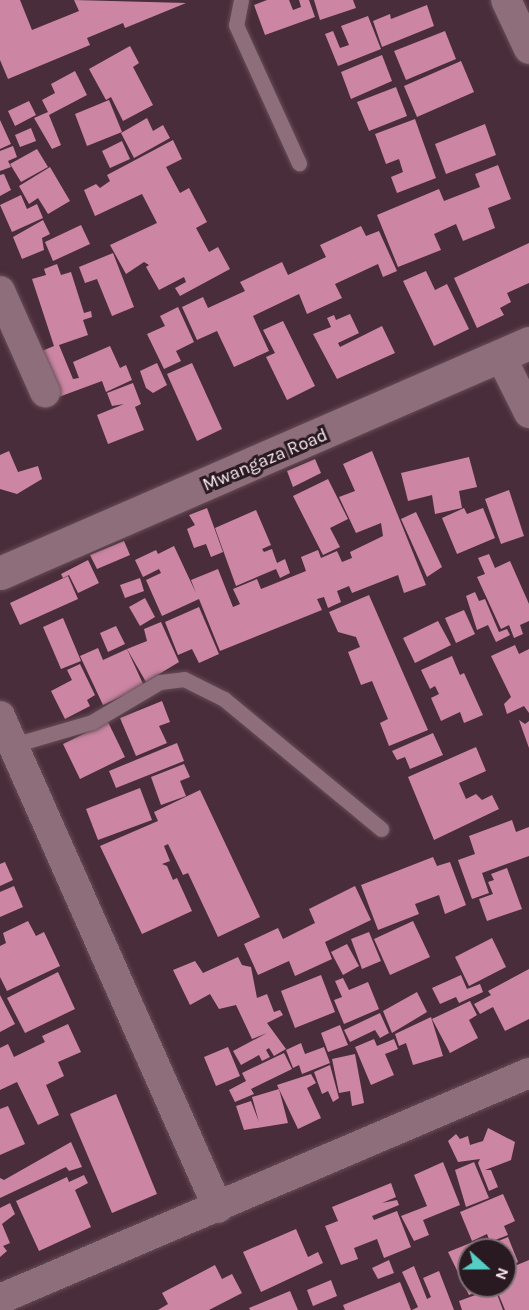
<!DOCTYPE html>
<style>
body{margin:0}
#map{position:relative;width:529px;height:1310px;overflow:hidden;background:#4a2d3a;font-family:Karla,sans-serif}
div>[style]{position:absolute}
.building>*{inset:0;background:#cc86a3}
.roads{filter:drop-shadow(0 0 2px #654d57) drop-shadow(0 0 2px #654d57)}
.lane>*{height:15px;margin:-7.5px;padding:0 7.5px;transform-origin:7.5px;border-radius:7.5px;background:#8f6e7b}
.street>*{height:30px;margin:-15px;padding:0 15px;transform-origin:15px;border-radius:15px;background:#8f6e7b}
.secondary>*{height:33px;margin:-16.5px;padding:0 16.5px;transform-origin:16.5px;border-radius:16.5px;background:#8f6e7b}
span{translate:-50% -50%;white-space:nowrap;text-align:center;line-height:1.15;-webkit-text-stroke:6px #281a20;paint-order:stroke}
.street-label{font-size:18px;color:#feebf2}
.north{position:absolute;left:457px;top:1238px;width:60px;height:60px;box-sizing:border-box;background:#281a20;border:2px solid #7e6e74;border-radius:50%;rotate:111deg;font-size:16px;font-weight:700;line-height:24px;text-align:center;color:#feebf2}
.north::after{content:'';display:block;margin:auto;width:21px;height:27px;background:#56cec3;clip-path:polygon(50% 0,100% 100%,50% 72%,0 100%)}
</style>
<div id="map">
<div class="building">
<i style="clip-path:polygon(0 0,20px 0,32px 30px,79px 11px,74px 0,186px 3px,125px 28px,123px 23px,87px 38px,90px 45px,8px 79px,0 60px)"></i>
<i style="clip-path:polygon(267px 0,289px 0,293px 10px,301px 7px,299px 0,309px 0,315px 17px,265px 35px,254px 5px)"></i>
<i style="clip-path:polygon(314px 0,353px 0,356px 8px,320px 20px)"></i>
<i style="clip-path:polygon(427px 5px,434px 26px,382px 47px,373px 21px,390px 14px,391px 19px)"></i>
<i style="clip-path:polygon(368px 16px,381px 49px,338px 66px,325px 34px,333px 31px,340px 48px,349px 45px,341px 26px)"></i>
<i style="clip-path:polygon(445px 31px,456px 59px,406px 80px,394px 51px)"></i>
<i style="clip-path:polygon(130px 46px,139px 63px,133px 67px,153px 105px,123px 121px,111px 97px,106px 100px,89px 69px)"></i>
<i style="clip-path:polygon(382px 55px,392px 81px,351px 99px,341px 72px)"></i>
<i style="clip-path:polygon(461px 61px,474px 92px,417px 117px,404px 86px)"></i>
<i style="clip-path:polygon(75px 71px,87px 95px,49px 115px,61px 145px,52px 149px,34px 118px,48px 112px,42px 100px,55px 93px,51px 84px)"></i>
<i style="clip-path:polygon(396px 87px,407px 116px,369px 131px,357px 102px)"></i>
<i style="clip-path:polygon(109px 100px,122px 132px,87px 146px,75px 114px)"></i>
<i style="clip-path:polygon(29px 101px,36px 115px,15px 126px,8px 111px)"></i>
<i style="clip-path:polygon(147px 118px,153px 131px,163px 125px,170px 138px,134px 158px,121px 133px)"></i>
<i style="clip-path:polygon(415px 119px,436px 178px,397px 193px,391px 177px,403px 172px,399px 159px,386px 164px,375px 134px)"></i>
<i style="clip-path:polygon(0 120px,11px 144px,0 149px)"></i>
<i style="clip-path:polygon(485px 124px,496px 155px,446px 174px,435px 144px)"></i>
<i style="clip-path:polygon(31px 128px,36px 141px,20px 147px,15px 135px)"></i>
<i style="clip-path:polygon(173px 140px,182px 159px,166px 167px,180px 193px,189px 188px,207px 222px,196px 228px,209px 252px,218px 247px,230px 269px,180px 296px,175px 288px,186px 282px,184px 277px,159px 290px,146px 267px,149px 265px,144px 262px,126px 274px,110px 245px,157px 223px,142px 194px,95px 216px,84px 190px,96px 184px,100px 188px,110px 181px,107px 175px)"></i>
<i style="clip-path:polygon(122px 141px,130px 159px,110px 168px,102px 151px)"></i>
<i style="clip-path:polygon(13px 146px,17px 157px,8px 161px,11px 167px,0 171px,0 151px)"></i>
<i style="clip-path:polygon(37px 149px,48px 167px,21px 182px,10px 164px)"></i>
<i style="clip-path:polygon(498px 165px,511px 199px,488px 208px,495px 228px,463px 241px,456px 224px,434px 234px,441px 250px,398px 267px,377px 215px,439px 189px,444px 201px,480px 187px,475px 174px)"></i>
<i style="clip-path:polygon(50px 167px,70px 201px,48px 214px,38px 198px,29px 204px,19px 186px)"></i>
<i style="clip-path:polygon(4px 174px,11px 190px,0 196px,0 175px)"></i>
<i style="clip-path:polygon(21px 195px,27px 209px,37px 204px,43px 218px,12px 232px,0 205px)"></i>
<i style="clip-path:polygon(43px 220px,50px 234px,42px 238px,44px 250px,22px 259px,13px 237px)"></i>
<i style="clip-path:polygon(81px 225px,90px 244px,53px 261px,45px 242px)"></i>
<i style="clip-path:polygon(361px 226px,366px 236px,379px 231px,397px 271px,383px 277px,378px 264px,335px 284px,342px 298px,307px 314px,299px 294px,253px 316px,269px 351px,234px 367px,217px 331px,197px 340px,182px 307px,203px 297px,208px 308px,245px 291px,240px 282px,282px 262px,288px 275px,326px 257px,320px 245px)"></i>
<i style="clip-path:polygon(529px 243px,529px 283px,507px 293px,511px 302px,500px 308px,504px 315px,477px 328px,454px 278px)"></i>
<i style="clip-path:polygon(113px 253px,134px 307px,112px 316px,97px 279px,85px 283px,79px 267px)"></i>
<i style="clip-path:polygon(57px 264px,61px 275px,71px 272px,84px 313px,91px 311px,92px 317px,83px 320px,88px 335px,59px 345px,73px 379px,79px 378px,73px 362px,110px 346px,120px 368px,126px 365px,132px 380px,106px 392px,102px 381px,56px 398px,37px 353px,54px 346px,32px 279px,46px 275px,44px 269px)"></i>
<i style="clip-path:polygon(426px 271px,435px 290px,447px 284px,469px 329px,434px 346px,403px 281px)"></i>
<i style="clip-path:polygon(178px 307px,194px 342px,176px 351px,181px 361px,164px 369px,147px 334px,165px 326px,160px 316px)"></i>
<i style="clip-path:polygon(350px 314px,359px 333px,338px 343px,340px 347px,382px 326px,395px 353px,337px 379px,313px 334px,331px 327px,327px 318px,334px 315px,336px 320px)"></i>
<i style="clip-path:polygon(283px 321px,315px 386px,287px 400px,266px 357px,275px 353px,263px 330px)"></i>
<i style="clip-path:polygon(157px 363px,167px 385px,153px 393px,146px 388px,140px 371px)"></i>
<i style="clip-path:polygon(192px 363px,222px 429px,197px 441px,167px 374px)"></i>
<i style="clip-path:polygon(133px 383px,141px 404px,135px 407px,144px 430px,108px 444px,97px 415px,124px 404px,112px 406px,107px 393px)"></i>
<i style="clip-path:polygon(9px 451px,18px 472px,38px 466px,42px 479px,17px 494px,0 489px,0 455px)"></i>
<i style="clip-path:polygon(372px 451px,426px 585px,404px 593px,398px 575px,352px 593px,349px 586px,337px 591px,341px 602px,328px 608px,324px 597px,317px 599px,322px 610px,220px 651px,199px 599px,162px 616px,146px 580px,161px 573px,159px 569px,143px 577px,135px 560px,156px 550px,158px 554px,174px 546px,196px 593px,191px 580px,218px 569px,233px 607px,240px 604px,233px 589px,257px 579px,261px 589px,306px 571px,301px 557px,318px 550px,321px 558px,337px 551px,342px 562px,352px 558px,350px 552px,383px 536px,381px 523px,356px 533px,339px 497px,355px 491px,343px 464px)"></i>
<i style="clip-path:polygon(469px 457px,477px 487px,459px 491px,462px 508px,435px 514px,432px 495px,408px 501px,401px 473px)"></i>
<i style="clip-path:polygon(315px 459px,321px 473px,293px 487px,287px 471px)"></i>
<i style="clip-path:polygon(328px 479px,348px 519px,330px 528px,340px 547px,323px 555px,293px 496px)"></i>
<i style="clip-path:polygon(509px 490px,524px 536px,501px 544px,485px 499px)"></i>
<i style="clip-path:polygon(207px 508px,223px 552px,211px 557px,206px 544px,194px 548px,187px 529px,195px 525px,189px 515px)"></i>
<i style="clip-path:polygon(464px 508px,467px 514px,483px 508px,495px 538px,457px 554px,442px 518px)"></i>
<i style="clip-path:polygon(256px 510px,271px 545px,262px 549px,264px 552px,272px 549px,277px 563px,285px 559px,290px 573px,280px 578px,276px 569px,236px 586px,215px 528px)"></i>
<i style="clip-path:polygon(416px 512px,442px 567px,427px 577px,401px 519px)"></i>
<i style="clip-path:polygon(124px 541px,130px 555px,97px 569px,90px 555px)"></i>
<i style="clip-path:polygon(489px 554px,495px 568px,510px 561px,529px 604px,529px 621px,520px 625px,523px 634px,514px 638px,509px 625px,501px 629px,477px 577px,485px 574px,478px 558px)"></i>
<i style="clip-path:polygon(88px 560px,99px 583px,78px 593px,69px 575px,63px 578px,61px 574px)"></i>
<i style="clip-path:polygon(68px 576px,78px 599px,20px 625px,10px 603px)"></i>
<i style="clip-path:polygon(140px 578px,144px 591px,125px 598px,120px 585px)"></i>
<i style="clip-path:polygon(475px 592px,479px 601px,485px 599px,499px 632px,507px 629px,510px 635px,496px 642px,488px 625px,477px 630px,466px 596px)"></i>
<i style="clip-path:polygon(369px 595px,428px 730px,389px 746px,380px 723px,388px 719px,372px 681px,361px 685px,348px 652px,360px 647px,356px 637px,338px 632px,329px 612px)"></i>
<i style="clip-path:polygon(145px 598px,155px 617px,140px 626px,129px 607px)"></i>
<i style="clip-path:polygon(199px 607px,219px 654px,199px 663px,192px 649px,178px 655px,165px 622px)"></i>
<i style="clip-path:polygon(464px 610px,475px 634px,456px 643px,445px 618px)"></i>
<i style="clip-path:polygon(63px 618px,81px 661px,61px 669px,43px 627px)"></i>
<i style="clip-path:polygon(438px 621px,451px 645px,415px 663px,403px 638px)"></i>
<i style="clip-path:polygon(161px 622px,179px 662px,146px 682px,127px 649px,147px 641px,144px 629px)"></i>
<i style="clip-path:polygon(116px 626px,125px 644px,108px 652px,100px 633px)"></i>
<i style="clip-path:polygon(515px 645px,519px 654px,529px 649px,529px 713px,524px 706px,507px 714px,504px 704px,511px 697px,491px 656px)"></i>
<i style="clip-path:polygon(98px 648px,103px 660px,127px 649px,144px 686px,103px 705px,80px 656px)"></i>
<i style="clip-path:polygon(452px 656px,460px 675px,464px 673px,483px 715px,464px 723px,460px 712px,441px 721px,431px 698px,439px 694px,435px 686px,430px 689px,421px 670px)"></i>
<i style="clip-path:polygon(80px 664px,95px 695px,87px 700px,90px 706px,65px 719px,51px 691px,72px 680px,67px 670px)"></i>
<i style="clip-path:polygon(162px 701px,170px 722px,159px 726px,167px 743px,136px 756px,120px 718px)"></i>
<i style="clip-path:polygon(519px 720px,525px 724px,529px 721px,529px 748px)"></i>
<i style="clip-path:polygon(108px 722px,125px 757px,80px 779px,63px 744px)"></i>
<i style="clip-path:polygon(433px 733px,443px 755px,410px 769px,405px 757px,397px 760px,392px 751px)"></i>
<i style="clip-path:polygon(177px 743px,184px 761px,116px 788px,109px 771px)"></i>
<i style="clip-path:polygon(476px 747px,486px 771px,459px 783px,466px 799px,476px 794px,482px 800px,492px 795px,499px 809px,434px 840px,408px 777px)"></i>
<i style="clip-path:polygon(184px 764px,190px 777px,180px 781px,186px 796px,161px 805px,151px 777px)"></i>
<i style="clip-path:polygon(140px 788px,152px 820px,98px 840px,86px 809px)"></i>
<i style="clip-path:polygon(200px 790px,260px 917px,218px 937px,188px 873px,183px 875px,168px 844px,164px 846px,170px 861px,162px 864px,167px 866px,173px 880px,177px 878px,192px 911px,142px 934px,100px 846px,158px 821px,154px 812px)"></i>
<i style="clip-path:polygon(512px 820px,516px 832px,529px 827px,529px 856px,482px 873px,489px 893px,472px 899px,458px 860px,475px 854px,469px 836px)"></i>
<i style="clip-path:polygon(433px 857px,437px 866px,450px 862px,466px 905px,445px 914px,439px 895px,415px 904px,419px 914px,378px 930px,361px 885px)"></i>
<i style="clip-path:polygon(5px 862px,13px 880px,0 886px,0 864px)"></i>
<i style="clip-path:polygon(507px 868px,522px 909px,487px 921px,479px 899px,493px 894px,488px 882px,494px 880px,491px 874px)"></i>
<i style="clip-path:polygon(14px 886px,23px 907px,0 917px,0 892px)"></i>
<i style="clip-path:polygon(355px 886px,371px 920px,325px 942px,332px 959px,295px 976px,289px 961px,258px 975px,244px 944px,278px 928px,283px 939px,315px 923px,309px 909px)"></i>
<i style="clip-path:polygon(28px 921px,36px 936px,44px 932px,60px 966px,7px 991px,0 977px,0 946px,6px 943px,3px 933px)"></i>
<i style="clip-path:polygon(413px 921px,430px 957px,390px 975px,374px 939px)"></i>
<i style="clip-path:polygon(369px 932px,381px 961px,362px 969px,351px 939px)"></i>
<i style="clip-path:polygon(492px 938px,506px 967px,469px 986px,455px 957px)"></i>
<i style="clip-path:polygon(347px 944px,359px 966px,343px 975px,331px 952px)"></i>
<i style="clip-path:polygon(238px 957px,242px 965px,251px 967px,257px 998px,267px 994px,274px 1012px,280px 1010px,283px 1015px,267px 1023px,286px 1049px,274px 1056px,269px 1048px,266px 1050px,270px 1057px,262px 1061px,259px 1055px,241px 1065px,233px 1051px,267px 1033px,252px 1039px,236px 1005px,219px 1009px,210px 994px,190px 1005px,173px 970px,195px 961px,203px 973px)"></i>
<i style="clip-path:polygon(529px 969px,529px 1019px,505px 1031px,493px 1007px,480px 1014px,474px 1004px,491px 995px,488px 991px)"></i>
<i style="clip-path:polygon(58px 972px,75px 1009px,25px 1033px,7px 998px)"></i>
<i style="clip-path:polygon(321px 975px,335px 1012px,295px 1028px,281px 991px)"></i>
<i style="clip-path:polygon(461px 975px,467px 989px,480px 984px,483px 992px,459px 1003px,456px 997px,440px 1004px,432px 988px)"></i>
<i style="clip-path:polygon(343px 978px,349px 990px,368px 982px,379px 1009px,344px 1024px,334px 1000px,342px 997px,335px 981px)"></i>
<i style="clip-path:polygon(417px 992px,427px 1012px,392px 1033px,383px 1011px)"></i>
<i style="clip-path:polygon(0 995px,15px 1024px,0 1032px)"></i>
<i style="clip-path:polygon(470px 1001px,477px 1015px,469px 1020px,478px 1038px,450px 1053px,432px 1019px)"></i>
<i style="clip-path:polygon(380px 1013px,389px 1033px,380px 1038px,375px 1030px,350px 1042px,344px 1030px)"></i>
<i style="clip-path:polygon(431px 1017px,443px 1056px,413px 1065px,406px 1043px,399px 1046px,395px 1034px)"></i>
<i style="clip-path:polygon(68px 1024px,81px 1052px,58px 1062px,64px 1076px,46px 1085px,59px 1115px,38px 1125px,17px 1082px,0 1090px,0 1048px,8px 1044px,14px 1057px,45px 1042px,42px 1036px)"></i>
<i style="clip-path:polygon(340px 1025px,348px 1045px,328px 1052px,321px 1033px)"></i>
<i style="clip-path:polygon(374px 1039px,377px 1046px,394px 1039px,398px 1049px,385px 1054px,394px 1075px,371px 1085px,355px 1047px)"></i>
<i style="clip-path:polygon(301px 1043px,305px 1054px,324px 1047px,330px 1063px,302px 1074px,299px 1065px,293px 1068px,286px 1050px)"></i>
<i style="clip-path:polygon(228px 1047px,240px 1076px,216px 1086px,204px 1057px)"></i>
<i style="clip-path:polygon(284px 1053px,292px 1069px,251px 1089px,254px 1094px,235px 1102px,229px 1090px,246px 1081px,242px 1073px)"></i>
<i style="clip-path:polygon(355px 1054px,364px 1103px,352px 1106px,350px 1091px,339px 1093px,332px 1059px)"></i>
<i style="clip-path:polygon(330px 1065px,339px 1098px,333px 1102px,328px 1091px,322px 1094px,314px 1072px)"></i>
<i style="clip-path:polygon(311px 1074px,316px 1083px,307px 1088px,321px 1118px,298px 1129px,277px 1085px)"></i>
<i style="clip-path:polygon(279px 1089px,288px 1123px,244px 1130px,236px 1106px,251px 1101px,259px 1122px,252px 1097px)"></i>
<i style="clip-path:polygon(116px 1094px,157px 1194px,112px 1213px,70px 1114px)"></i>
<i style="clip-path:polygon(8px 1106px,25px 1144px,0 1155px,0 1109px)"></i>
<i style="clip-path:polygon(488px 1128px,515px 1142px,511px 1160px,485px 1170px,491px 1170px,498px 1187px,489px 1191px,478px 1163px,480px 1159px,458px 1162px,448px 1141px,456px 1134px,460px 1139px,468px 1136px,470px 1145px,483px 1141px)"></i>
<i style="clip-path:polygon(71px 1142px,82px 1167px,69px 1171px,66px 1167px,0 1198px,0 1178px,4px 1180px)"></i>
<i style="clip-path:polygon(443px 1162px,460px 1205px,423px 1220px,429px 1235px,414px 1241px,401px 1216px,427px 1206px,414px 1175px)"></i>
<i style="clip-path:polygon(474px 1162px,489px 1198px,466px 1207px,455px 1170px)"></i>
<i style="clip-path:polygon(84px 1175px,88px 1183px,75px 1190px,91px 1227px,39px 1251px,16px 1201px,67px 1177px,69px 1182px)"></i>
<i style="clip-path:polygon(391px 1183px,396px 1197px,382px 1203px,397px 1200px,399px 1205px,372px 1216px,374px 1220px,397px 1211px,411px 1247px,384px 1258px,377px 1239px,354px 1248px,358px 1259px,341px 1265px,325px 1226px,338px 1221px,332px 1207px)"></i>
<i style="clip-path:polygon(503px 1194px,515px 1221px,504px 1226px,508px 1235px,490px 1242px,487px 1234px,472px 1241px,460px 1212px)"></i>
<i style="clip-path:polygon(10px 1203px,15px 1214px,2px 1224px,10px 1243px,3px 1246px,7px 1251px,0 1257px,0 1208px)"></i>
<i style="clip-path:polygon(296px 1229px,308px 1257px,318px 1252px,323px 1263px,261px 1292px,243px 1252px)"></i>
<i style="clip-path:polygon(508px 1237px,518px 1262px,505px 1268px,505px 1250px,479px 1250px,476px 1242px,487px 1238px,489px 1245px)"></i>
<i style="clip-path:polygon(473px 1242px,476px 1250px,469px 1250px,469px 1286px,476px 1292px,469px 1295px,448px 1252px)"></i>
<i style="clip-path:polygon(389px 1260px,394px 1273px,378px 1279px,372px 1268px)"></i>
<i style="clip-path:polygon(529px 1260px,529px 1310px,505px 1310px,495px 1286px,505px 1286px,505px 1270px)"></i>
<i style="clip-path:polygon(215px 1265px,222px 1279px,232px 1274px,242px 1293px,209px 1310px,158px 1310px,168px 1304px,162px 1293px)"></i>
<i style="clip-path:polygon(414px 1266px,427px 1299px,431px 1297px,423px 1278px,439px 1271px,454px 1310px,412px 1310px,418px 1307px,402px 1272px)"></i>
<i style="clip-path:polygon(331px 1280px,337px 1296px,313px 1306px,307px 1290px)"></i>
<i style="clip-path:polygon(400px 1282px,411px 1310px,345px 1310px,343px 1305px)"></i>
<i style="clip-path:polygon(478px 1286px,494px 1286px,503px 1310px,462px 1310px,459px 1301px,481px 1293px)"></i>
<i style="clip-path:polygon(290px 1291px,298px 1310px,250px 1310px,249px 1308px)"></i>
</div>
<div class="roads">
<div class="lane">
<i style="left:241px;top:0;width:25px;rotate:101deg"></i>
<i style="left:236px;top:25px;width:152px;rotate:65.5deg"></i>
<i style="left:10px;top:746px;width:85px;rotate:-16.3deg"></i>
<i style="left:92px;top:722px;width:79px;rotate:-30.5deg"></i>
<i style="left:160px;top:682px;width:24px;rotate:-7deg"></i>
<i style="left:184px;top:679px;width:45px;rotate:26.6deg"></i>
<i style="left:224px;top:699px;width:204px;rotate:39.6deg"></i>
</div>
<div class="street">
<i style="left:506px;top:0;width:54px;rotate:64.9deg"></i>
<i style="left:0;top:291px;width:111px;rotate:66deg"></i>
<i style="left:500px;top:355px;width:65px;rotate:63.4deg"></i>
<i style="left:0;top:716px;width:538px;rotate:66.1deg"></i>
<i style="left:0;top:1299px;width:575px;rotate:-23.13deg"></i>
</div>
<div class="secondary">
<i style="left:0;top:573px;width:577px;rotate:-23.5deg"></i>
</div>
</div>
<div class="street-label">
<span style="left:265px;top:460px;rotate:-23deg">Mwangaza Road</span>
</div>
<div class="north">N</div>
</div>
